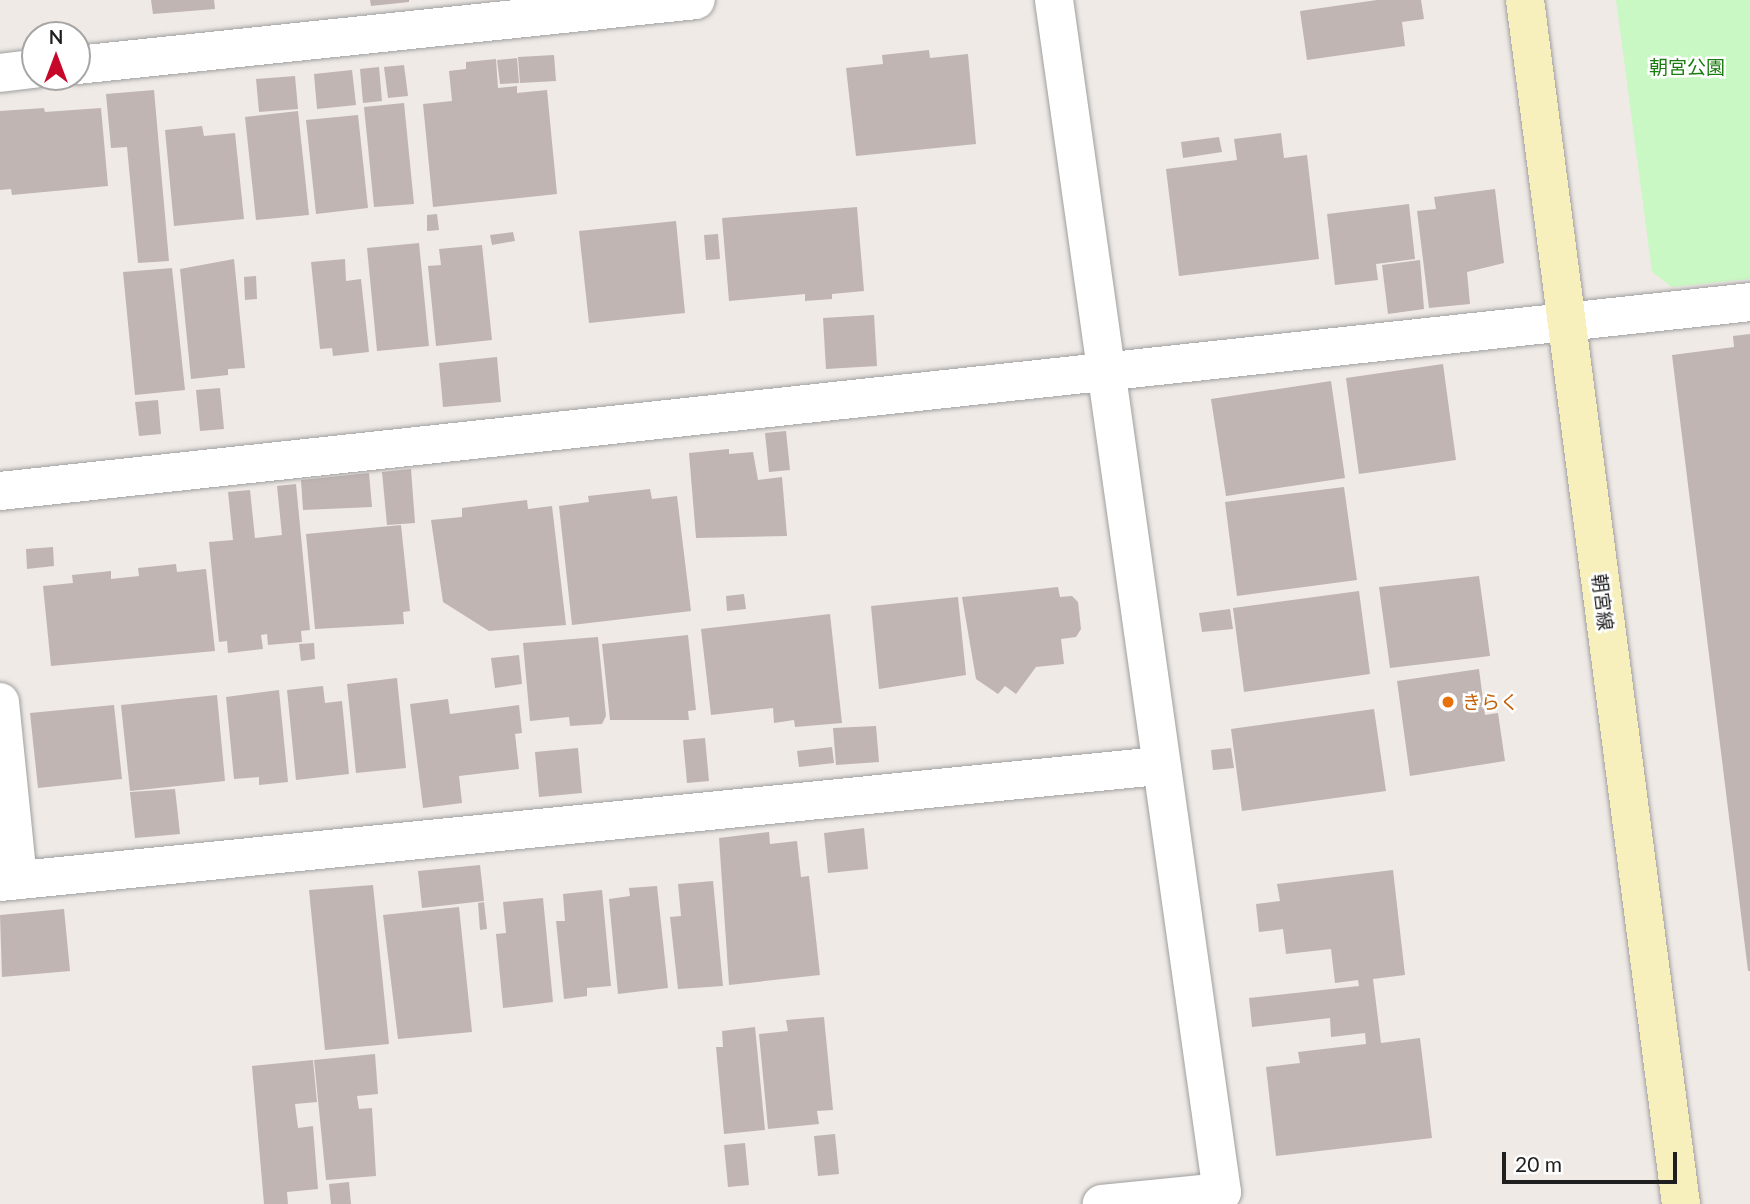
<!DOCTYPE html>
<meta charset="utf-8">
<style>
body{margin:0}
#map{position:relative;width:1750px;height:1204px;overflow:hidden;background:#efeae6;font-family:Lato,"Noto Sans JP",sans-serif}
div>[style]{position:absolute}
.park>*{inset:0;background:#caf8c4}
.building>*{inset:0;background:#c0b5b2}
.roads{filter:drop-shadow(0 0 2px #a0a0a0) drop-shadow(0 0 2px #a0a0a0)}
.street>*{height:38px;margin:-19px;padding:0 19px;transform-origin:19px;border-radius:19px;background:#fff}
.secondary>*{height:38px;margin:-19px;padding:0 19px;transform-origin:19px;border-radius:19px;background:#f7f0bc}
.dots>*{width:19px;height:19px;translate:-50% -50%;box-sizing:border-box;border:4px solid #fff;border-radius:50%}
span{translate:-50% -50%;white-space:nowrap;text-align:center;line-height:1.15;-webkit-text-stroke:5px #fff;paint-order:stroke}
.park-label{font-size:19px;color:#1a7b0f}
.street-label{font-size:19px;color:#1f1f1f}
.food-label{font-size:19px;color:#c56008}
.left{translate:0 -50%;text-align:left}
.north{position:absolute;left:21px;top:21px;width:70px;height:70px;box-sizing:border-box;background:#fff;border:2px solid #a5a5a5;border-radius:50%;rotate:0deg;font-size:19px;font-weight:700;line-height:28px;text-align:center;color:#1f1f1f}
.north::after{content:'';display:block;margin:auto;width:24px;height:32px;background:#c7072a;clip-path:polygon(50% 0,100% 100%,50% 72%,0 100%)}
.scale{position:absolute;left:1502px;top:1152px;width:175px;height:32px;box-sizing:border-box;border:4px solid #1f1f1f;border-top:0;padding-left:9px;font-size:21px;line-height:24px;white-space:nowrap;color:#1f1f1f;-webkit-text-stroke:5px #fff;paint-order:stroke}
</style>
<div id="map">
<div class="park">
<i style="clip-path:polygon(1616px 0,1750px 0,1750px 279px,1672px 287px,1652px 272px)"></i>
</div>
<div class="building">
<i style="clip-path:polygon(151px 0,214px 0,215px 9px,153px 14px)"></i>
<i style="clip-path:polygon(370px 0,409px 0,409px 2px,371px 6px)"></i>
<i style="clip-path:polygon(1377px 0,1421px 0,1424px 19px,1402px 22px,1405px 46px,1307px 60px,1300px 11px)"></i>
<i style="clip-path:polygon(929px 50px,930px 58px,968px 54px,976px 144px,856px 156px,846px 68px,883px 64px,882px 55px)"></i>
<i style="clip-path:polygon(554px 55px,556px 81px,520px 83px,518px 57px)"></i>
<i style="clip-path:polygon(517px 58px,519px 83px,500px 84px,497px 60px)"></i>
<i style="clip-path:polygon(496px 59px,498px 88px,517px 86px,517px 93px,547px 90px,557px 194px,433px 207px,423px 104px,452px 101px,449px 71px,466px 69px,466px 62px)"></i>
<i style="clip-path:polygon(404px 65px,408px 96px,388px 98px,384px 67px)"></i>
<i style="clip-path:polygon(379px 67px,382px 101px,363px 103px,360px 69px)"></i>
<i style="clip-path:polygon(352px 70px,356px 105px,317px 109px,314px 74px)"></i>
<i style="clip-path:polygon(295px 76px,298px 109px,259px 112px,256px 79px)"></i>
<i style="clip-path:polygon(154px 90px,169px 261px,138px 263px,127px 147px,111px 148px,106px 94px)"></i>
<i style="clip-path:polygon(404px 103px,414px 204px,374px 207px,364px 107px)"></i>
<i style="clip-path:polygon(44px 108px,45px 112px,101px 108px,108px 186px,12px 195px,11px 189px,0 190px,0 111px)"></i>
<i style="clip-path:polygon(298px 111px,309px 215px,256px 220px,245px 117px)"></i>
<i style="clip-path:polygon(358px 115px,368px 208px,316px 214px,306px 120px)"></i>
<i style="clip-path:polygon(202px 126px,204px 136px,235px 133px,244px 219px,174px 226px,165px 130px)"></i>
<i style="clip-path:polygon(1281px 133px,1284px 158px,1307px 155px,1319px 259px,1179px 276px,1166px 169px,1237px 160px,1234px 139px)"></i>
<i style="clip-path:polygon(1219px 137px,1222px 152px,1183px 158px,1181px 142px)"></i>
<i style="clip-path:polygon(1495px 189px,1504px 263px,1467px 272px,1470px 304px,1429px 308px,1417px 211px,1436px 209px,1434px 197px)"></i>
<i style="clip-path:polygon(1409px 204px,1415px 259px,1376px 264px,1378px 280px,1335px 285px,1327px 214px)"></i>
<i style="clip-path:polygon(857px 207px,864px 291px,832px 294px,832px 299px,805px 301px,805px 294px,729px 301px,722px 218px)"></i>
<i style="clip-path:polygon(437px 214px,439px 230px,427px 231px,427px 215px)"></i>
<i style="clip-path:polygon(676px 221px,685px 313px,589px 323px,579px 231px)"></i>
<i style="clip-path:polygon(513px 232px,515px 241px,492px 245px,490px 235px)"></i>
<i style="clip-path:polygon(718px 234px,720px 259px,706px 260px,704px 235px)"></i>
<i style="clip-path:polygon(419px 243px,429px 346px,377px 351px,367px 248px)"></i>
<i style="clip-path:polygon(482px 245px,492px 340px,436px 346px,428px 266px,441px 265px,439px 249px)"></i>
<i style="clip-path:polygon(234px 259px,245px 368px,228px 369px,228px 375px,191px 379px,180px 269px)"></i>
<i style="clip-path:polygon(345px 259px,346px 281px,361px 279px,369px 352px,333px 356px,332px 348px,320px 349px,311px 262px)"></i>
<i style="clip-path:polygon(1420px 260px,1424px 309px,1388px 314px,1382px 265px)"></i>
<i style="clip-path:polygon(172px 268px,185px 390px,135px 395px,123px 272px)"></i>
<i style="clip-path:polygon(256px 276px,257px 299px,245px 300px,244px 277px)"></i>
<i style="clip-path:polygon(874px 315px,877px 366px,826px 369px,823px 318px)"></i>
<i style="clip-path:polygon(1750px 334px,1750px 971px,1748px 971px,1672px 355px,1734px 347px,1733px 336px)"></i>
<i style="clip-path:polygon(497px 357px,501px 402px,443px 407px,439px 363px)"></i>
<i style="clip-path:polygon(1443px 364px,1456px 460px,1359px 474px,1346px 378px)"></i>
<i style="clip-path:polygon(1331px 381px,1345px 478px,1226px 496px,1211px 399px)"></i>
<i style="clip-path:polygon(220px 388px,224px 429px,200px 431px,196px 390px)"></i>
<i style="clip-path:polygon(158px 400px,161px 434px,139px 436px,135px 402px)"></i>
<i style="clip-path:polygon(786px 431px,790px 470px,769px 472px,765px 433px)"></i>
<i style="clip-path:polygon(729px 449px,729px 454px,753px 452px,758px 480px,782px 477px,787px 536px,696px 538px,689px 453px)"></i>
<i style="clip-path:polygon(411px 469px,415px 523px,387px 525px,382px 472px)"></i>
<i style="clip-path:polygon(369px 473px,372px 507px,303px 510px,301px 480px)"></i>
<i style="clip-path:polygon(296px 484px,310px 630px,301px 631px,302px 642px,268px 645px,267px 634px,261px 635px,263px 649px,228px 653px,227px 641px,219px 642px,209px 542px,233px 540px,228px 492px,250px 490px,255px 538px,282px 535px,277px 486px)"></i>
<i style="clip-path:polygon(1344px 487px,1357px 580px,1237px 596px,1225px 502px)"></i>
<i style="clip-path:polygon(650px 489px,652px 499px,677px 496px,691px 611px,572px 625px,559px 506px,589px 502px,588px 496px)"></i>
<i style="clip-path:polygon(527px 500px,528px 509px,552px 506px,566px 625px,489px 631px,443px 602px,431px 520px,462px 517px,462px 508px)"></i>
<i style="clip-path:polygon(401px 525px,410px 611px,403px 612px,404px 624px,315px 629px,306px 534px)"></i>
<i style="clip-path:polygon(53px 547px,54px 566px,27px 569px,26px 549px)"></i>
<i style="clip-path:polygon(176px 564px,177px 572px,206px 569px,215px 651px,51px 666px,43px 586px,73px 583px,72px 575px,111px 571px,111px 579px,139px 576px,138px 568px)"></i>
<i style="clip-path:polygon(1479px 576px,1490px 656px,1390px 668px,1379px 587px)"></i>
<i style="clip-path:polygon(1058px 587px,1060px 597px,1072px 596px,1078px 602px,1081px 629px,1076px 637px,1061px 639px,1064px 664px,1036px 667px,1016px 694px,1005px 686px,998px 694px,976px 679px,962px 597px)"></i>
<i style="clip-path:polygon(1359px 591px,1370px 674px,1244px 692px,1233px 608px)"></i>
<i style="clip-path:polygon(744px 594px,746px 609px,727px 611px,726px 596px)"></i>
<i style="clip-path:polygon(958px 597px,966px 675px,879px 689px,871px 606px)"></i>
<i style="clip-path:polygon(1230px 609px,1233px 629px,1202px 632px,1199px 613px)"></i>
<i style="clip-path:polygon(830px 614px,842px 723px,795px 727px,794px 720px,774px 723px,773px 708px,711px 715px,701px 629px)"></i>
<i style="clip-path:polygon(688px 635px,696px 710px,688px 711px,689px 720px,610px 720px,602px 644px)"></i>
<i style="clip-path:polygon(598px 637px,606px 716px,602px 724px,570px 726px,569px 717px,530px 721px,523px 643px)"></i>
<i style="clip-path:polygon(314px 643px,315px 659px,301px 661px,299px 644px)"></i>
<i style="clip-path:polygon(519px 655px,522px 684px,495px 688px,491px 658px)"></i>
<i style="clip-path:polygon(1479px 669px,1485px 715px,1498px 713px,1505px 761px,1410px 776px,1397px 681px)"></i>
<i style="clip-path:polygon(397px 678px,406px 768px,356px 773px,347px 684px)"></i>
<i style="clip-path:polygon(323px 686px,325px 703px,342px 701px,349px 774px,296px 780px,287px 690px)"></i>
<i style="clip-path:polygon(279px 690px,288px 782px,259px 785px,259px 777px,234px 779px,226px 697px)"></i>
<i style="clip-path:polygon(217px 695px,225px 781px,130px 791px,121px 705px)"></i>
<i style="clip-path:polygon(448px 699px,450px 714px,519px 705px,522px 733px,515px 734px,519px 769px,459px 776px,462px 803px,423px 808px,410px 704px)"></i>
<i style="clip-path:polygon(114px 705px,122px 779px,38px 788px,30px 713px)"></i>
<i style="clip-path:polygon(1374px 709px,1386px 791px,1242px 811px,1231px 729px)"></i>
<i style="clip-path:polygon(876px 726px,879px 762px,836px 765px,833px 728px)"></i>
<i style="clip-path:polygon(705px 738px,709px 781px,687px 783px,683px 740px)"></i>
<i style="clip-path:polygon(832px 747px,834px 763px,799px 767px,797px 751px)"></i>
<i style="clip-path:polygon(578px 748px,582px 793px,539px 797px,535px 752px)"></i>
<i style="clip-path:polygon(1231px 748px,1234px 768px,1213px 770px,1211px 750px)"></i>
<i style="clip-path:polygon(175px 789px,180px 834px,135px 838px,130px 792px)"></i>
<i style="clip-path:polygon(864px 828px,868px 869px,828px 873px,824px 833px)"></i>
<i style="clip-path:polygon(769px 832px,770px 844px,797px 841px,801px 877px,809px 876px,820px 975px,729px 985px,719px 838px)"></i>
<i style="clip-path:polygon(480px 865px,484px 901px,422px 908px,418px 871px)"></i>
<i style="clip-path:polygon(1393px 870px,1405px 975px,1373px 979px,1381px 1043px,1420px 1038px,1432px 1138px,1276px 1156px,1266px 1067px,1300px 1063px,1298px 1052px,1366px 1044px,1365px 1033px,1331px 1037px,1330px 1018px,1252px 1027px,1249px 998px,1359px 986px,1358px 980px,1335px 983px,1331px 949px,1286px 954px,1283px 929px,1259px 932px,1256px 904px,1280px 901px,1277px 884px)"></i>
<i style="clip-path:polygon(713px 881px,723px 986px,678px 989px,670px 917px,681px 916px,678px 884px)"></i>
<i style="clip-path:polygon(373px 885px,389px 1044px,325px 1050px,309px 890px)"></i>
<i style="clip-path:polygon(657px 886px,668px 988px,618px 994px,609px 899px,630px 896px,629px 888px)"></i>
<i style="clip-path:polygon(602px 890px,611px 986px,587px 988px,587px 996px,564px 999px,556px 921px,565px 921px,563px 894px)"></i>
<i style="clip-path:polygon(543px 898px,553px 1002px,503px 1008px,496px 934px,506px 933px,503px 902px)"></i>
<i style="clip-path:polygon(484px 902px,487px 929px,480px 930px,478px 903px)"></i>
<i style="clip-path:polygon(459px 907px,472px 1032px,398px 1039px,383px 915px)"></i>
<i style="clip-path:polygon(64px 909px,70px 971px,2px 977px,0 915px)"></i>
<i style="clip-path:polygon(824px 1017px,833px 1110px,817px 1111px,819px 1124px,768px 1129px,759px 1034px,788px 1031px,786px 1020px)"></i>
<i style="clip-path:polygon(755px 1027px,765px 1130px,724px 1134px,716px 1047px,723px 1047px,722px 1031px)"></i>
<i style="clip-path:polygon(375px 1054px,378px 1094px,357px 1096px,359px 1109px,372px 1108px,376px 1176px,326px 1180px,314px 1060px)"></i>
<i style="clip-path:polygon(313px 1060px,317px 1102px,295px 1104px,298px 1128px,313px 1126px,318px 1189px,287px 1192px,288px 1204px,264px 1204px,252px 1066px)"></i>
<i style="clip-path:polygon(835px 1134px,839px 1174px,818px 1176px,814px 1136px)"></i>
<i style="clip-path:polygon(745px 1143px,749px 1185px,728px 1187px,724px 1145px)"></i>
<i style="clip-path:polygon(349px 1182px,351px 1204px,331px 1204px,329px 1184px)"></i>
</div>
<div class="roads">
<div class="street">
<i style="left:1054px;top:0;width:1204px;rotate:81.98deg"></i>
<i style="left:1222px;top:1192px;width:121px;rotate:174.3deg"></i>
<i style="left:77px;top:65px;width:622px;rotate:-5.99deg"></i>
<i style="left:0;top:73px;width:35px;rotate:-7deg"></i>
<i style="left:0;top:491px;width:1760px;rotate:-6.16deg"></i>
<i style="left:0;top:702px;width:179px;rotate:84.2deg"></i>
<i style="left:0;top:882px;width:1165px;rotate:-5.72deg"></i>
</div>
<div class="secondary">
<i style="left:1525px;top:0;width:1214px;rotate:82.62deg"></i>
</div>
</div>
<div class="dots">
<i style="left:1448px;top:702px;background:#e8710a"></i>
</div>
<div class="park-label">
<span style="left:1687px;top:67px">朝宮公園</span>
</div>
<div class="street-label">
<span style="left:1603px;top:602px;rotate:83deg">朝宮線</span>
</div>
<div class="food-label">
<span class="left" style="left:1462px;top:702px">きらく</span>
</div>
<div class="north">N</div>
<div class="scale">20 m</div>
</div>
